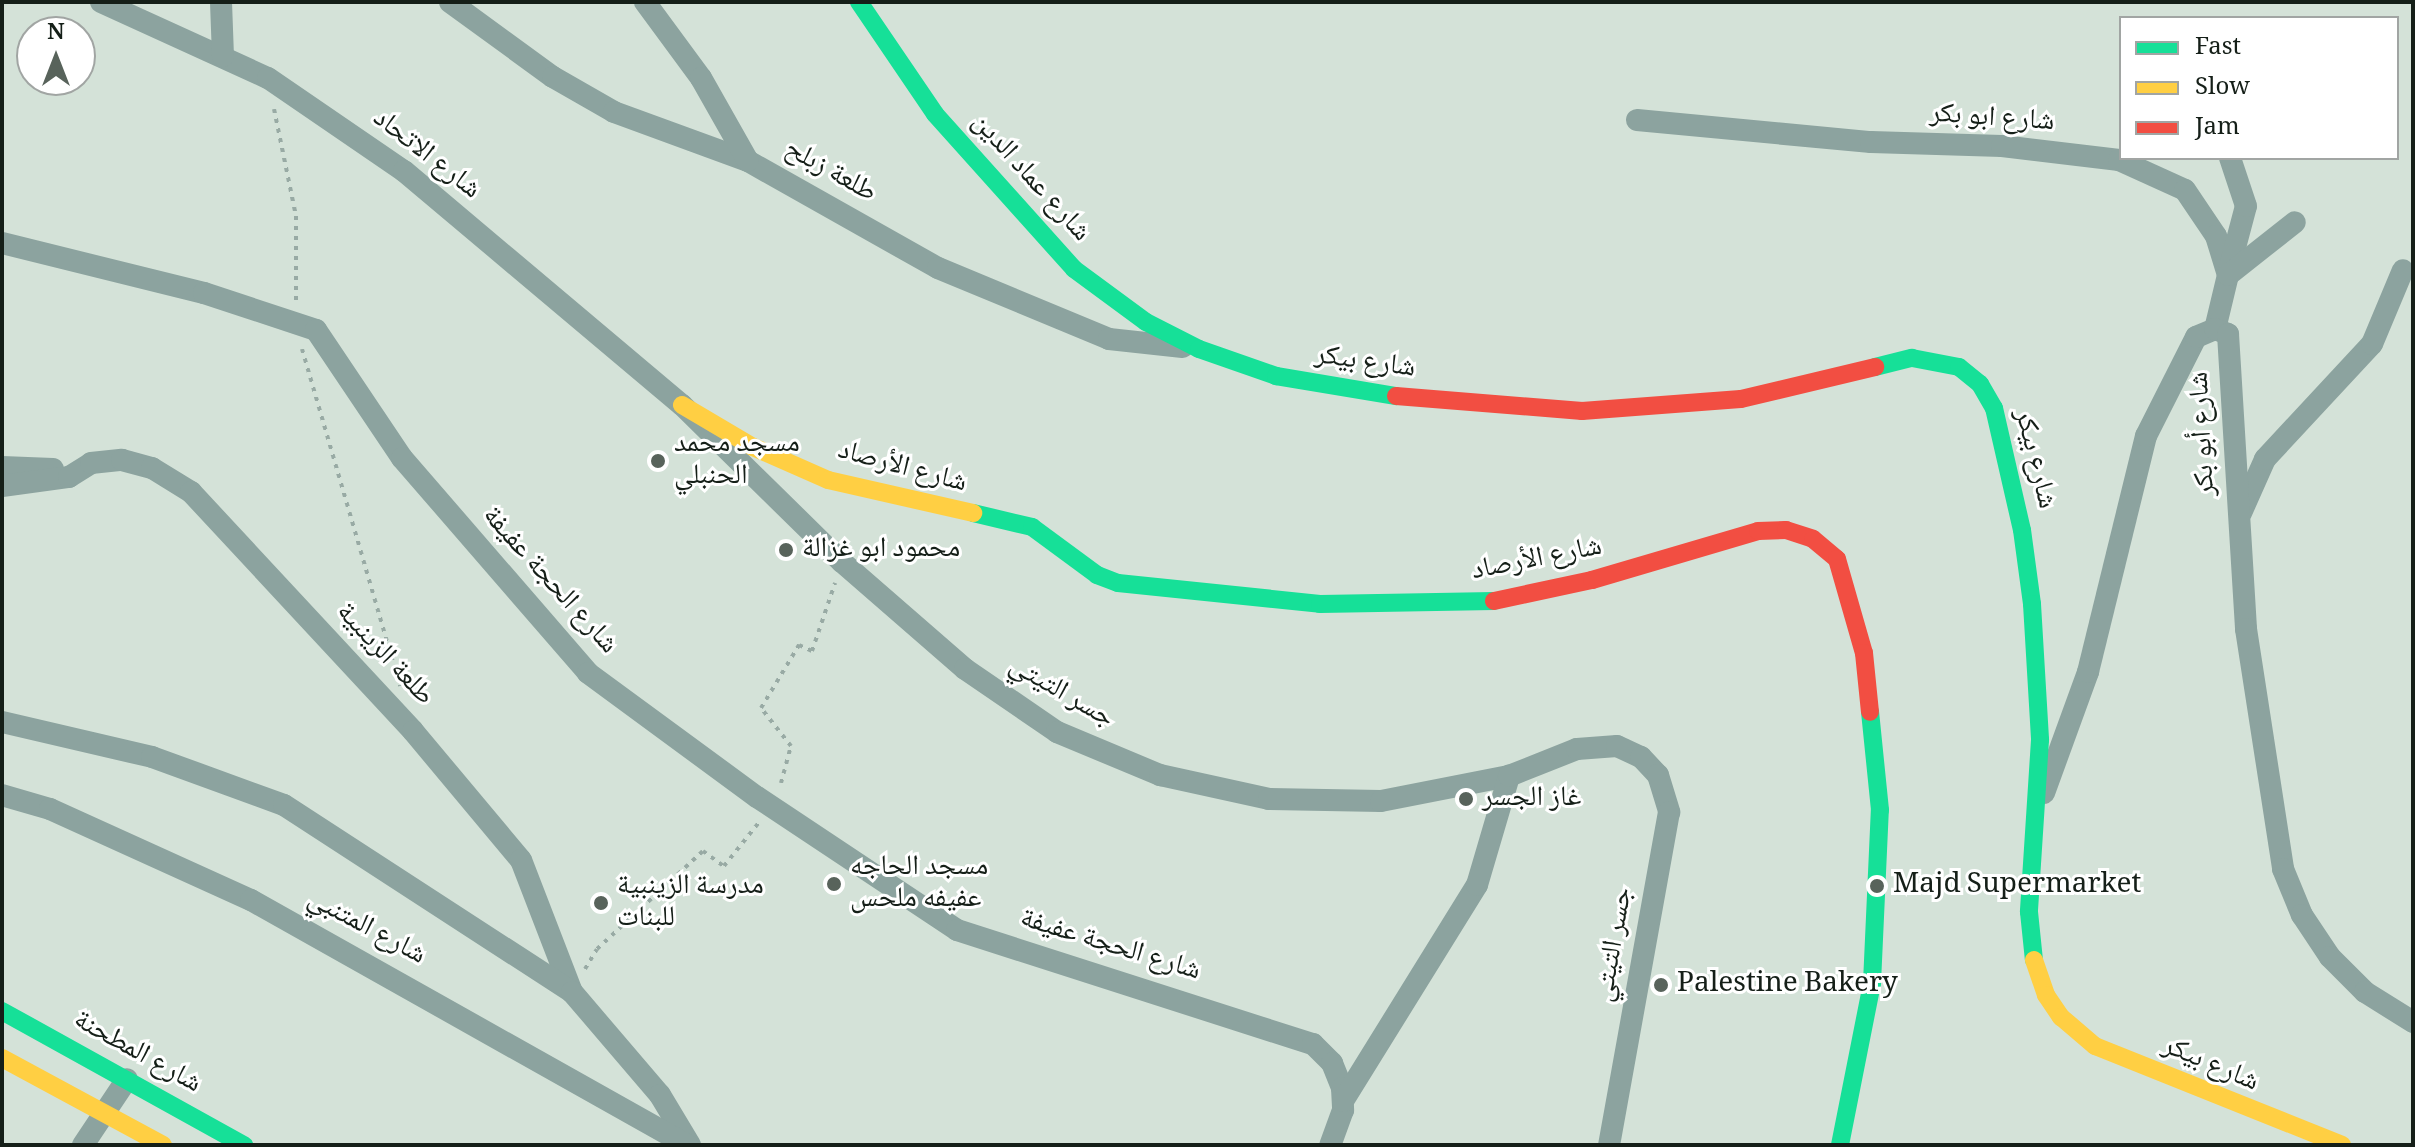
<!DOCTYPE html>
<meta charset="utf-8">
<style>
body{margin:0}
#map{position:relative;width:2415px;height:1147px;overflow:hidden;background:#d4e2d8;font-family:Georgia,"Noto Naskh Arabic",serif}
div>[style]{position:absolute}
.path>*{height:4px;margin-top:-2px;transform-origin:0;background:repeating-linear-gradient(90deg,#98aaa4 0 4px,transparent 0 10px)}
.street>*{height:22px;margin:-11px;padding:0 11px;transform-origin:11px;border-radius:11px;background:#8ca39f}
.fast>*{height:18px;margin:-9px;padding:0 9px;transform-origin:9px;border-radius:9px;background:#16e098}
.slow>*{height:18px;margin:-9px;padding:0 9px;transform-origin:9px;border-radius:9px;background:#ffcf43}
.jam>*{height:18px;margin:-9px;padding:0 9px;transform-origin:9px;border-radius:9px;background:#f24e42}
.dots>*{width:22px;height:22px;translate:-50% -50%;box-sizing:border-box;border:4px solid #fff;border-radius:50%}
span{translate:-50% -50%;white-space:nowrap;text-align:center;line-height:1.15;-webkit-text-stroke:6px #fff;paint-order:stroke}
.street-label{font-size:28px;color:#151f18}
.poi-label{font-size:28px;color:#151f18}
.left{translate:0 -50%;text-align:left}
.frame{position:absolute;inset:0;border:4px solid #151f18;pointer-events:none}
.legend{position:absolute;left:2119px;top:16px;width:280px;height:144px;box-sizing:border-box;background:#fff;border:2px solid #a1a5a3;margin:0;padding:10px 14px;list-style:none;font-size:24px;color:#151f18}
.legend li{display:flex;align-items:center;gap:16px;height:40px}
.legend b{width:40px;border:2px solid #a1a5a3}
.north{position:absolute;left:16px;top:16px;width:80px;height:80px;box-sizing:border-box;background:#fff;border:2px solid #a1a5a3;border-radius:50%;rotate:0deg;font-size:22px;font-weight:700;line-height:32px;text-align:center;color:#151f18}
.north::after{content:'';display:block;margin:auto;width:28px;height:36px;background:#58635b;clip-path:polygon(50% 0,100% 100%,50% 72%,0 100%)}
</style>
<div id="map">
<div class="path">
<i style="left:274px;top:109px;width:109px;rotate:78.4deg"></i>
<i style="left:296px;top:216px;width:85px;rotate:90deg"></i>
<i style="left:302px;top:349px;width:351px;rotate:73.8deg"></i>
<i style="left:781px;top:783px;width:38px;rotate:-75deg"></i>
<i style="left:791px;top:746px;width:48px;rotate:-128.3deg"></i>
<i style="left:761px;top:708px;width:74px;rotate:-58.9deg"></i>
<i style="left:799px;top:645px;width:14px;rotate:25deg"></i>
<i style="left:812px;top:651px;width:72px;rotate:-71.3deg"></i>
<i style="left:585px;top:969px;width:23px;rotate:-59deg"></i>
<i style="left:597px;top:949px;width:144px;rotate:-42.8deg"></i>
<i style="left:703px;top:851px;width:26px;rotate:36deg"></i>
<i style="left:724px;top:866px;width:58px;rotate:-51.3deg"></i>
</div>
<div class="street">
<i style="left:101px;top:2px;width:183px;rotate:24.5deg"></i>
<i style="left:268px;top:78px;width:165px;rotate:34.4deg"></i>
<i style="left:404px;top:171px;width:363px;rotate:40.1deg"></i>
<i style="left:682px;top:405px;width:224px;rotate:44.5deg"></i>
<i style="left:842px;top:562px;width:163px;rotate:41deg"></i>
<i style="left:965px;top:669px;width:112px;rotate:34.4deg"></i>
<i style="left:1057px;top:732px;width:112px;rotate:22.7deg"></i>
<i style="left:1160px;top:775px;width:112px;rotate:12.4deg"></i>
<i style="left:1269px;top:799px;width:112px;rotate:1deg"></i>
<i style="left:1381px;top:801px;width:130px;rotate:-11.1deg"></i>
<i style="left:221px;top:2px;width:54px;rotate:87.9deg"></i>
<i style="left:450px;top:2px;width:127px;rotate:36.1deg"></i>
<i style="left:553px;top:77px;width:70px;rotate:29.8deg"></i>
<i style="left:614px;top:112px;width:143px;rotate:20.1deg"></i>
<i style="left:748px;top:161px;width:218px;rotate:29.4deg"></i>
<i style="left:938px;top:268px;width:185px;rotate:22.5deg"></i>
<i style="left:1109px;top:339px;width:74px;rotate:6.2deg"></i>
<i style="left:645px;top:2px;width:94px;rotate:53.6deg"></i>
<i style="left:701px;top:78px;width:95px;rotate:60.5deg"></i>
<i style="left:1637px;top:120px;width:235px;rotate:5.4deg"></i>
<i style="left:1871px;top:142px;width:131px;rotate:1.7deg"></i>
<i style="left:2002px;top:146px;width:118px;rotate:6.8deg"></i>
<i style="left:2119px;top:160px;width:72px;rotate:24.4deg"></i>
<i style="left:2185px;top:190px;width:55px;rotate:56deg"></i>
<i style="left:2216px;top:236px;width:41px;rotate:72.9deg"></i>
<i style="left:2228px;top:275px;width:56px;rotate:103.5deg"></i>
<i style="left:2px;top:243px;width:208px;rotate:13.9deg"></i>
<i style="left:204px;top:293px;width:118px;rotate:18.3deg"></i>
<i style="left:316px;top:330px;width:154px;rotate:56.1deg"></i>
<i style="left:402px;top:458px;width:284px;rotate:49.1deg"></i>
<i style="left:588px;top:673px;width:210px;rotate:36.3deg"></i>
<i style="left:757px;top:797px;width:240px;rotate:33.6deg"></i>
<i style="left:957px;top:930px;width:374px;rotate:17.8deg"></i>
<i style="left:1313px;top:1044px;width:27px;rotate:45deg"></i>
<i style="left:1332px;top:1063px;width:27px;rotate:68deg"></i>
<i style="left:1342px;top:1088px;width:22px;rotate:87deg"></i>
<i style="left:1343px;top:1110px;width:37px;rotate:110deg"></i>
<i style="left:2228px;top:274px;width:70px;rotate:-75.2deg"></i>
<i style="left:2246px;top:206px;width:51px;rotate:-108.4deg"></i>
<i style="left:2228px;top:275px;width:85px;rotate:-38.3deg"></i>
<i style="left:2px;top:467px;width:51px;rotate:2.2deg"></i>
<i style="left:2px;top:486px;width:68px;rotate:-7.7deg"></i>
<i style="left:69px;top:477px;width:26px;rotate:-32deg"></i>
<i style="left:91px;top:463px;width:31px;rotate:-6deg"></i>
<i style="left:122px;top:460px;width:31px;rotate:15deg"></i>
<i style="left:152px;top:468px;width:46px;rotate:31.6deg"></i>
<i style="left:191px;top:492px;width:326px;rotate:47.1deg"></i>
<i style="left:413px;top:731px;width:168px;rotate:50.1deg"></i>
<i style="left:521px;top:860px;width:142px;rotate:68.9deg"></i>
<i style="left:2241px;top:513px;width:59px;rotate:-66deg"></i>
<i style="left:2265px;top:459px;width:157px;rotate:-47.1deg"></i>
<i style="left:2372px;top:344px;width:80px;rotate:-67.3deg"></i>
<i style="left:2px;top:722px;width:154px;rotate:13.1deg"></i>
<i style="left:152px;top:757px;width:140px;rotate:20deg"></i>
<i style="left:284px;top:805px;width:343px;rotate:33deg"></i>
<i style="left:572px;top:992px;width:135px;rotate:49.5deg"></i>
<i style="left:660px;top:1095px;width:58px;rotate:59deg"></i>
<i style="left:2044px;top:793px;width:129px;rotate:-70deg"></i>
<i style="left:2088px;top:672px;width:243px;rotate:-76.2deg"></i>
<i style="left:2146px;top:436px;width:111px;rotate:-63.2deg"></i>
<i style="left:2196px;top:337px;width:21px;rotate:-23deg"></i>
<i style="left:2215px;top:329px;width:14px;rotate:21deg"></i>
<i style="left:2228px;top:334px;width:296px;rotate:86.5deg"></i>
<i style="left:2246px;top:629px;width:243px;rotate:81.2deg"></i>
<i style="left:2283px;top:869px;width:50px;rotate:67.6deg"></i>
<i style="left:2302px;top:915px;width:50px;rotate:56.3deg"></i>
<i style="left:2330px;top:957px;width:49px;rotate:45deg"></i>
<i style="left:2365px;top:992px;width:57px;rotate:32deg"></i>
<i style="left:2px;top:795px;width:50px;rotate:16.3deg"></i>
<i style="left:50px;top:809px;width:221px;rotate:24.4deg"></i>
<i style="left:251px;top:900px;width:500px;rotate:29.33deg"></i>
<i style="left:1343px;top:1101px;width:254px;rotate:-58.2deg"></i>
<i style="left:1477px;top:885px;width:114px;rotate:-73.6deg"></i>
<i style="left:1509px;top:776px;width:73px;rotate:-21.7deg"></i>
<i style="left:1577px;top:749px;width:40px;rotate:-4.3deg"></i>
<i style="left:1617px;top:746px;width:26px;rotate:25deg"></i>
<i style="left:1641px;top:757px;width:25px;rotate:47deg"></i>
<i style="left:1658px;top:775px;width:39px;rotate:73deg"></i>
<i style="left:1669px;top:812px;width:338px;rotate:100.2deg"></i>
<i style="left:83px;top:1145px;width:79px;rotate:-56.3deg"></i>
</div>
<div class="fast">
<i style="left:859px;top:2px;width:135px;rotate:55.8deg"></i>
<i style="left:935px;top:114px;width:208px;rotate:48.1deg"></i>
<i style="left:1074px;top:269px;width:89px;rotate:36.4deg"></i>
<i style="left:1146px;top:322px;width:59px;rotate:27deg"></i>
<i style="left:1199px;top:349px;width:82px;rotate:19.3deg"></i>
<i style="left:1276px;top:376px;width:122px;rotate:9.5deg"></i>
<i style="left:1875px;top:367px;width:38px;rotate:-14deg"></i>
<i style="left:1912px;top:358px;width:48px;rotate:10.8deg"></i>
<i style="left:1959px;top:367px;width:27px;rotate:39deg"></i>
<i style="left:1980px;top:384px;width:28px;rotate:60deg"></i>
<i style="left:1994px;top:408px;width:125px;rotate:77.1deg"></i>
<i style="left:2022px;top:530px;width:75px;rotate:82.3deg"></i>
<i style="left:2032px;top:604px;width:136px;rotate:86.6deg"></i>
<i style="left:2040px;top:740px;width:172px;rotate:93.7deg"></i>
<i style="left:2029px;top:912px;width:48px;rotate:84.1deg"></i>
<i style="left:973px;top:513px;width:61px;rotate:13.3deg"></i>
<i style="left:1032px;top:527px;width:81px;rotate:36.4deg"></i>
<i style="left:1097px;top:575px;width:22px;rotate:21deg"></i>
<i style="left:1118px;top:583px;width:203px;rotate:5.9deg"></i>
<i style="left:1320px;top:604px;width:174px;rotate:-1deg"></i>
<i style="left:2px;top:1011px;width:277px;rotate:29deg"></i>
<i style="left:1840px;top:1145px;width:165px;rotate:-78.8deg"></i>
<i style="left:1872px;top:983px;width:173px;rotate:-87.4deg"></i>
<i style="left:1880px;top:810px;width:99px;rotate:-95.8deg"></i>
</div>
<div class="slow">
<i style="left:682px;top:405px;width:82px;rotate:30.6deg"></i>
<i style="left:753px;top:447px;width:82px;rotate:23.7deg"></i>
<i style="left:828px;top:480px;width:149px;rotate:12.8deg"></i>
<i style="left:2034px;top:960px;width:37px;rotate:71deg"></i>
<i style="left:2046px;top:995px;width:27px;rotate:56deg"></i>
<i style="left:2061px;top:1017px;width:45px;rotate:40.5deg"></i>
<i style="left:2095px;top:1046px;width:266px;rotate:21.8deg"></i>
<i style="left:2px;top:1058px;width:183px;rotate:28.4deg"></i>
</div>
<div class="jam">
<i style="left:1396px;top:396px;width:187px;rotate:4.6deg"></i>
<i style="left:1582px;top:411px;width:159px;rotate:-4.3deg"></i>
<i style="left:1741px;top:399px;width:138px;rotate:-13.4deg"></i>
<i style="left:1494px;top:601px;width:100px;rotate:-12.1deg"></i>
<i style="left:1592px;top:580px;width:173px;rotate:-16.4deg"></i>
<i style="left:1758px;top:531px;width:28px;rotate:-2deg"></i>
<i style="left:1786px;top:530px;width:28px;rotate:18deg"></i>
<i style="left:1813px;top:539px;width:31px;rotate:40deg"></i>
<i style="left:1837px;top:559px;width:98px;rotate:74deg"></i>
<i style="left:1864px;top:653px;width:59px;rotate:84.2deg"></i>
</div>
<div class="dots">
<i style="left:658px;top:461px;background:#58635b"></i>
<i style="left:786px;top:550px;background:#58635b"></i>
<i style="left:1466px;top:799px;background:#58635b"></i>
<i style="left:834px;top:884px;background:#58635b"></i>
<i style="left:1877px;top:886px;background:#58635b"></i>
<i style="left:601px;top:903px;background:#58635b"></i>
<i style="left:1661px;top:985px;background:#58635b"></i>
</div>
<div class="street-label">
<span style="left:1992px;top:119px;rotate:4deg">شارع ابو بكر</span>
<span style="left:426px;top:155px;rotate:38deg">شارع الاتحاد</span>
<span style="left:830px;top:172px;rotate:29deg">طلعة زبلح</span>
<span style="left:1030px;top:178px;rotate:48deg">شارع عماد الدين</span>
<span style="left:1365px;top:363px;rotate:8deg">شارع بيكر</span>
<span style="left:2204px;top:434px;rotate:-93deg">شارع أبو بكر</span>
<span style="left:2034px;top:459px;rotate:76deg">شارع بيكر</span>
<span style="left:902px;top:468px;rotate:15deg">شارع الأرصاد</span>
<span style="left:1537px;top:560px;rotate:-11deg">شارع الأرصاد</span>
<span style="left:549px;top:581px;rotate:48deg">شارع الحجة عفيفة</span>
<span style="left:384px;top:655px;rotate:47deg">طلعة الزينبية</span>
<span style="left:1061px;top:693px;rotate:30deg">جسر التيتي</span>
<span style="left:366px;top:928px;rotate:28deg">شارع المتنبي</span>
<span style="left:1615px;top:945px;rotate:-80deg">جسر التيتي</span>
<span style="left:1110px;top:946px;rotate:17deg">شارع الحجة عفيفة</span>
<span style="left:137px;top:1053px;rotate:29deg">شارع المطحنة</span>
<span style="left:2210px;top:1065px;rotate:23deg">شارع بيكر</span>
</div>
<div class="poi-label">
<span class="left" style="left:674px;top:461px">مسجد محمد<br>الحنبلي</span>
<span class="left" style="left:802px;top:550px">محمود ابو غزالة</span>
<span class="left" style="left:1482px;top:799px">غاز الجسر</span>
<span class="left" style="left:850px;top:884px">مسجد الحاجه<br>عفيفه ملحس</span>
<span class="left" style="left:1893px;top:886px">Majd Supermarket</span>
<span class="left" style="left:617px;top:903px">مدرسة الزينبية<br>للبنات</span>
<span class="left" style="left:1677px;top:985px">Palestine Bakery</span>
</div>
<div class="frame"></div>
<ul class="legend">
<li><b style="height:10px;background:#16e098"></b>Fast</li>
<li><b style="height:10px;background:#ffcf43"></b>Slow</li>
<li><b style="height:10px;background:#f24e42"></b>Jam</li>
</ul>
<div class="north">N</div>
</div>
